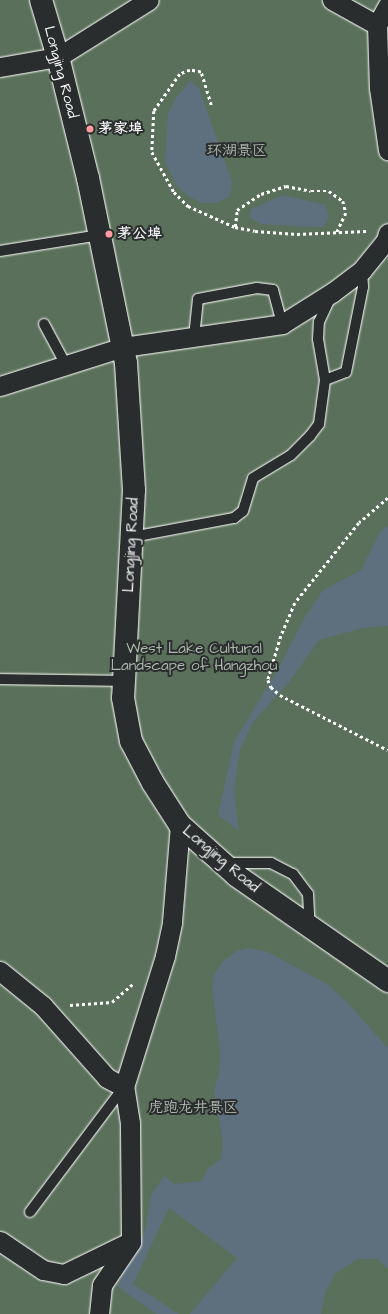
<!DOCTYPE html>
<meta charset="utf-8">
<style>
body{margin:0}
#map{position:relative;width:388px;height:1314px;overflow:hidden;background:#33373b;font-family:"Architects Daughter","LXGW WenKai TC",sans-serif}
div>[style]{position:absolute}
.green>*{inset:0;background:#5a705a}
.water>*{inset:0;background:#5e707d}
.path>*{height:2.5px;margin-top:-1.25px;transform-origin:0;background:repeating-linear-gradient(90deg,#fff 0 3px,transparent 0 6px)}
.roads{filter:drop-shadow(0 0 1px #fff) drop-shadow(0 0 1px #fff)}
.service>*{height:10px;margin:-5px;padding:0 5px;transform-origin:5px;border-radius:5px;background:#2a2d2e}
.minor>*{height:19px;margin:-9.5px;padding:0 9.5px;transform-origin:9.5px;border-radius:9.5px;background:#2a2d2e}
.tertiary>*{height:22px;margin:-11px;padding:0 11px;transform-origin:11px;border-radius:11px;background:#2a2d2e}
.dots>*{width:11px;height:11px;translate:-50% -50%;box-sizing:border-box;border:2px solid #2a2d2e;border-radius:50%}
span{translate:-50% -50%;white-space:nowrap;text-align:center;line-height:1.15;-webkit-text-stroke:4px #2a2d2e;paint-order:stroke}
.street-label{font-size:15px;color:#fff}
.poi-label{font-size:15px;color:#fff;font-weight:700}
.left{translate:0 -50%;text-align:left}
.park-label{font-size:15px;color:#acb8ac}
</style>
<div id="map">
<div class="green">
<i style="clip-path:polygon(0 0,388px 0,388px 1314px,0 1314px)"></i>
</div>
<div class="water">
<i style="clip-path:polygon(190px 81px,199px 88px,232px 182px,230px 196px,216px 203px,201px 203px,188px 196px,176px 185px,165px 162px,168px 114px,175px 99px)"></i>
<i style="clip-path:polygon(283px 195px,326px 205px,329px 217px,323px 227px,309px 227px,260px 224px,249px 217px,251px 209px)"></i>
<i style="clip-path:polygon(388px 526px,388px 626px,363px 628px,319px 640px,290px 681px,253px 722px,240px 750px,234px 791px,239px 831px,218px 815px,234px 742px,278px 669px,305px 617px,323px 590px,361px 570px,381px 530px)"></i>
<i style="clip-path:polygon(249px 948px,268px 952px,327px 984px,347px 1002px,388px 1048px,388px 1269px,378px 1259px,357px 1259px,335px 1274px,326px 1291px,321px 1314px,190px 1314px,237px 1258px,169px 1208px,133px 1284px,179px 1314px,156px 1314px,117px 1286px,145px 1231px,151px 1195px,164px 1176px,175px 1184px,202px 1181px,208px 1168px,221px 1159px,223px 1144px,214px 1091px,219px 1073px,220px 1052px,212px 987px,214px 974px,224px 960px,237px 951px)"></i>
</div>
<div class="path">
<i style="left:211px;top:105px;width:34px;rotate:-107deg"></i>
<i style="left:201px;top:72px;width:11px;rotate:-170deg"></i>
<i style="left:190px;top:70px;width:11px;rotate:158deg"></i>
<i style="left:180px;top:74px;width:45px;rotate:125.1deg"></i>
<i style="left:154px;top:111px;width:41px;rotate:92.8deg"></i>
<i style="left:152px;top:152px;width:46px;rotate:61.2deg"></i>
<i style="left:174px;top:192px;width:20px;rotate:45deg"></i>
<i style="left:188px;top:206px;width:51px;rotate:24.1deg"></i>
<i style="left:235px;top:227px;width:20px;rotate:11deg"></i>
<i style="left:255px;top:231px;width:42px;rotate:4.1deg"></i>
<i style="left:297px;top:234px;width:69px;rotate:-2.5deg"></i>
<i style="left:235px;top:227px;width:17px;rotate:-83deg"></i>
<i style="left:237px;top:210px;width:29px;rotate:-34deg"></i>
<i style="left:261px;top:194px;width:26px;rotate:-18deg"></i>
<i style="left:286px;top:186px;width:25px;rotate:11deg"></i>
<i style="left:311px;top:191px;width:18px"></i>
<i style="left:329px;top:191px;width:17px;rotate:36deg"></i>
<i style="left:343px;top:201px;width:12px;rotate:76deg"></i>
<i style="left:346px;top:213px;width:23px;rotate:115deg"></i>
<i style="left:388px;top:498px;width:38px;rotate:139deg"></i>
<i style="left:359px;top:523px;width:102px;rotate:128.7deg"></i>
<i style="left:295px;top:603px;width:36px;rotate:113deg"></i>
<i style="left:281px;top:636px;width:46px;rotate:106.5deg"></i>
<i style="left:268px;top:680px;width:8px;rotate:67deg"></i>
<i style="left:271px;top:687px;width:12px;rotate:42deg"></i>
<i style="left:280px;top:695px;width:121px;rotate:27deg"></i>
<i style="left:70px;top:1005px;width:42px;rotate:-4.1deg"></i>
<i style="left:112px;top:1002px;width:29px;rotate:-41deg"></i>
</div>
<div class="roads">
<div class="service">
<i style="left:0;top:251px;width:101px;rotate:-9.1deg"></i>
<i style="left:44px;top:324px;width:47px;rotate:61.8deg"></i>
<i style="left:194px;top:337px;width:38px;rotate:-84deg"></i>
<i style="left:198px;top:299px;width:60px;rotate:-10.6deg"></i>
<i style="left:257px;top:288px;width:16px;rotate:7deg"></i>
<i style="left:273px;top:290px;width:35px;rotate:75deg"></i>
<i style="left:325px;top:380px;width:22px;rotate:-21deg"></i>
<i style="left:346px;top:372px;width:87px;rotate:-78.7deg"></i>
<i style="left:363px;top:287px;width:17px;rotate:-93deg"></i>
<i style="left:132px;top:537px;width:104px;rotate:-10.6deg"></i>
<i style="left:234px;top:518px;width:11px;rotate:-38deg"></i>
<i style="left:243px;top:511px;width:34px;rotate:-73deg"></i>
<i style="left:253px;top:478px;width:44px;rotate:-31.2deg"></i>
<i style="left:291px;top:455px;width:27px;rotate:-45deg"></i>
<i style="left:310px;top:436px;width:15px;rotate:-53deg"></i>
<i style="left:319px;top:424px;width:44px;rotate:-82.2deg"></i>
<i style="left:325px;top:380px;width:42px;rotate:-99.7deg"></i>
<i style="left:318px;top:339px;width:17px;rotate:-87deg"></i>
<i style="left:319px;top:322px;width:29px;rotate:-65deg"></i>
<i style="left:0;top:679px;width:124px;rotate:0.9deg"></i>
<i style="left:226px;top:863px;width:45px"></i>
<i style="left:271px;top:863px;width:25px;rotate:27deg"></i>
<i style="left:293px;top:874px;width:25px;rotate:53deg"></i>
<i style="left:308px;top:894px;width:33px;rotate:87deg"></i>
<i style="left:30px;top:1212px;width:156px;rotate:-53.1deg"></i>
</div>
<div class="minor">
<i style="left:332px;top:0;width:51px;rotate:29.1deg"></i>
<i style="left:388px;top:5px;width:23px;rotate:119deg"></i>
<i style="left:377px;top:25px;width:63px;rotate:88.2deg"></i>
<i style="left:379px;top:88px;width:63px;rotate:81.7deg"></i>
<i style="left:0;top:67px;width:59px;rotate:-9.8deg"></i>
<i style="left:58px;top:57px;width:107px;rotate:-32.1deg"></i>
<i style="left:0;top:386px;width:129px;rotate:-17.6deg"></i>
<i style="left:123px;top:347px;width:161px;rotate:-8.2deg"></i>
<i style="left:282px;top:324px;width:60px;rotate:-32.1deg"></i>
<i style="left:333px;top:292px;width:36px;rotate:-37deg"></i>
<i style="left:362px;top:270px;width:38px;rotate:-51deg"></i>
<i style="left:386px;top:240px;width:7px;rotate:-74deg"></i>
<i style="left:0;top:971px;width:55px;rotate:39.1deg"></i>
<i style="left:43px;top:1006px;width:96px;rotate:48.4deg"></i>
<i style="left:107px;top:1078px;width:19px;rotate:28deg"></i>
<i style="left:0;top:1241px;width:52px;rotate:34deg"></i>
<i style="left:43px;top:1270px;width:21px;rotate:11deg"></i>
<i style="left:64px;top:1274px;width:73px;rotate:-25.9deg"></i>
<i style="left:99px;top:1314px;width:29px;rotate:-84deg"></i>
<i style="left:102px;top:1285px;width:52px;rotate:-56deg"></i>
<i style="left:131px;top:1242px;width:119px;rotate:-90.5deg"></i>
<i style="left:130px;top:1123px;width:36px;rotate:-99deg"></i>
<i style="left:124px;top:1087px;width:137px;rotate:-72.6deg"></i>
<i style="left:165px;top:956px;width:35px;rotate:-78deg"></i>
<i style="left:172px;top:922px;width:97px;rotate:-85.3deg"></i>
</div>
<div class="tertiary">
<i style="left:41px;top:0;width:59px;rotate:73.4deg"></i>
<i style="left:58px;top:57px;width:125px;rotate:76.1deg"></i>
<i style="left:88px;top:178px;width:189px;rotate:78.4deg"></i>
<i style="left:126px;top:363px;width:127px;rotate:86.4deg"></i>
<i style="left:134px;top:490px;width:208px;rotate:93deg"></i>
<i style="left:123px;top:698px;width:44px;rotate:79.5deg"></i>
<i style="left:131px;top:741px;width:47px;rotate:62.4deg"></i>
<i style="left:153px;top:783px;width:50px;rotate:57.3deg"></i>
<i style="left:180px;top:825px;width:76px;rotate:41.8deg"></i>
<i style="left:237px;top:876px;width:184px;rotate:34.8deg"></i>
</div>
</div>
<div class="dots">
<i style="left:90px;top:129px;background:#ff9aa2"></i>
<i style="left:109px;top:234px;background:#ff9aa2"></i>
</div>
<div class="street-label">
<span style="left:61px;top:72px;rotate:75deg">Longjing Road</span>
<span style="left:131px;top:545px;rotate:-87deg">Longjing Road</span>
<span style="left:221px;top:859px;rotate:40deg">Longjing Road</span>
</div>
<div class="poi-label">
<span class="left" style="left:98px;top:129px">茅家埠</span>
<span class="left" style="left:117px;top:234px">茅公埠</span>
</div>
<div class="park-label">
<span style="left:237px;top:151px">环湖景区</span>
<span style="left:194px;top:657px">West Lake Cultural<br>Landscape of Hangzhou</span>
<span style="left:193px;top:1108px">虎跑龙井景区</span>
</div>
</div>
